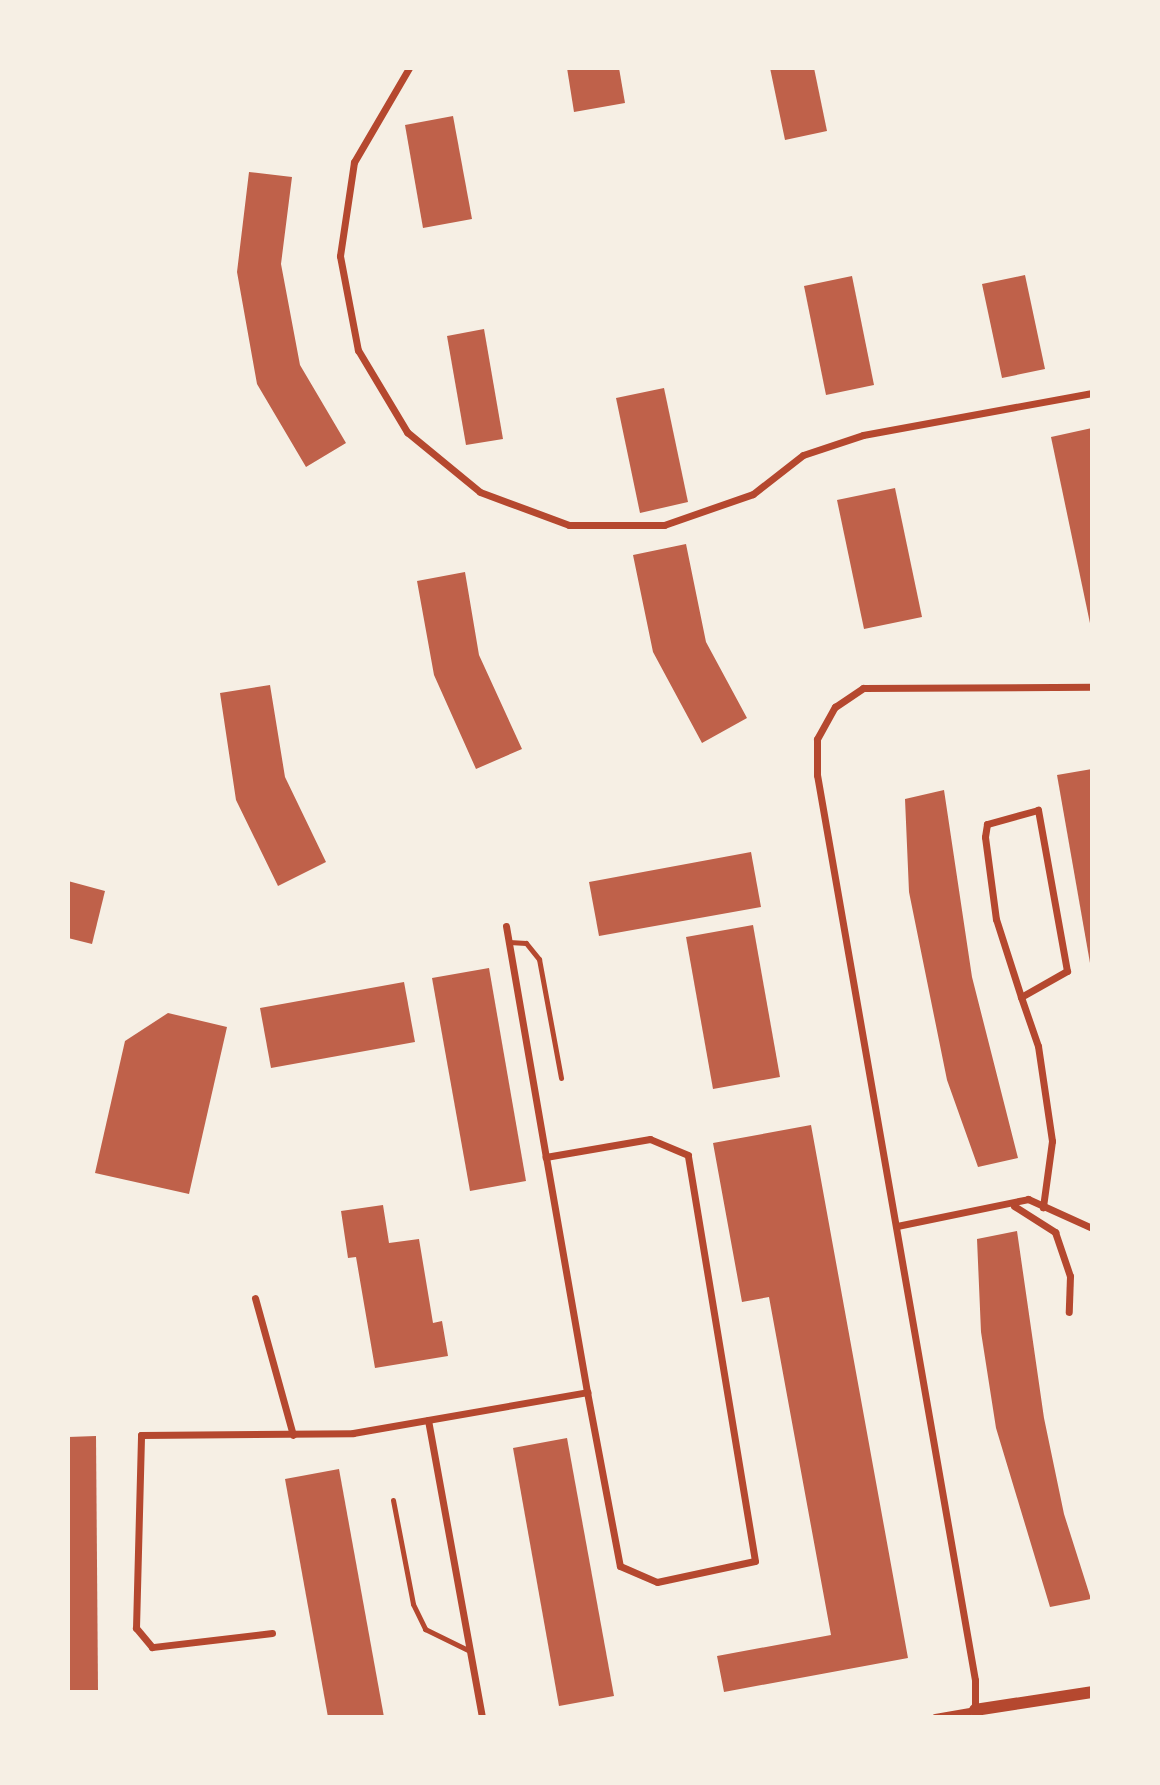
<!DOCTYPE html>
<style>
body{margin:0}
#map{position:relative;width:1160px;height:1785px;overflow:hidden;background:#f6efe4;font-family:"Work Sans",sans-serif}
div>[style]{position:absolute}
.building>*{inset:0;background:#bf614a}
.service>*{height:5px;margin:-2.5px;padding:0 2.5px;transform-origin:2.5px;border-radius:2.5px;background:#b5482f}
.minor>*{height:7px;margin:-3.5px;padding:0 3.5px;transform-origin:3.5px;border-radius:3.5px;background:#b5482f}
.tertiary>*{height:12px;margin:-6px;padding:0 6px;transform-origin:6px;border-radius:6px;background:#b5482f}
span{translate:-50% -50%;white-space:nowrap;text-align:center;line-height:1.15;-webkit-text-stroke:7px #f6efe4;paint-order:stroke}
.frame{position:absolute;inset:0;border:70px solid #f6efe4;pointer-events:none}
</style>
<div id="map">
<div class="building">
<i style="clip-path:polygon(567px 68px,619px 68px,625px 103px,574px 112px)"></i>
<i style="clip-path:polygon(770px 68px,814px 68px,827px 131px,785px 140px)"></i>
<i style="clip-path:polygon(453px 116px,472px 219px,423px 228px,405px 125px)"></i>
<i style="clip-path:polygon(249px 172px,292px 177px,281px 264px,300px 365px,346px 443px,306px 467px,257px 384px,237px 272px)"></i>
<i style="clip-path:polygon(1025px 275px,1045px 369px,1002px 378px,982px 284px)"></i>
<i style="clip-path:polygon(852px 276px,874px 385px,826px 395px,804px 286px)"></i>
<i style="clip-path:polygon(484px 329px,503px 439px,466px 445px,447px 336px)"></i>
<i style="clip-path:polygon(664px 388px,688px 502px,640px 513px,616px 398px)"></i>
<i style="clip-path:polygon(1092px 428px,1092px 628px,1091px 628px,1051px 437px)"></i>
<i style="clip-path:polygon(895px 488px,922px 617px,864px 629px,837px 500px)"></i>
<i style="clip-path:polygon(686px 544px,706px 642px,747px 718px,702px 743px,653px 652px,633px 555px)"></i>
<i style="clip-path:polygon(465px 572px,479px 655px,522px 749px,476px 769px,434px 675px,417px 581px)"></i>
<i style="clip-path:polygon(270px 685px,285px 777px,326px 862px,278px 886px,236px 800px,220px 693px)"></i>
<i style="clip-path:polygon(1092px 769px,1092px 963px,1090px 963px,1057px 775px)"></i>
<i style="clip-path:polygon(944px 790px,972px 977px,1018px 1158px,978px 1167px,947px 1080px,909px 892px,905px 799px)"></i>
<i style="clip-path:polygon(751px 852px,761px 907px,599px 936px,589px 882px)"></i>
<i style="clip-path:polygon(68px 881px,105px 891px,92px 944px,68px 938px)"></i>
<i style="clip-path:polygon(753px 925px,780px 1077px,713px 1089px,686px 937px)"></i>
<i style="clip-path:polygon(489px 968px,526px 1181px,470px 1191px,432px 978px)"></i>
<i style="clip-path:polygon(404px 982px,415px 1042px,271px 1068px,260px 1008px)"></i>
<i style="clip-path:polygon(168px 1013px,227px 1027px,189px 1194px,95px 1173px,125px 1041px)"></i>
<i style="clip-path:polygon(811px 1125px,908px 1658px,724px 1692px,717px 1656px,831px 1635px,769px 1297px,742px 1302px,713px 1143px)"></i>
<i style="clip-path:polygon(383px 1205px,389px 1243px,419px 1239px,433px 1323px,442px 1321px,448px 1356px,375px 1368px,356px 1257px,348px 1258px,341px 1211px)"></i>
<i style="clip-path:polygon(1017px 1231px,1044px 1418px,1064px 1514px,1091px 1599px,1050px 1607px,996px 1428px,981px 1332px,977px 1239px)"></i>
<i style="clip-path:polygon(96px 1436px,98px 1690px,68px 1690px,68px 1437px)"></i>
<i style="clip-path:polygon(567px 1438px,614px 1696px,559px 1706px,513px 1448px)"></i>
<i style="clip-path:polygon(339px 1469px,384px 1717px,328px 1717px,285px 1479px)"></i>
</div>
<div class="service">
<i style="left:509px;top:942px;width:17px;rotate:3deg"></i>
<i style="left:526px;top:943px;width:21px;rotate:51deg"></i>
<i style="left:539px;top:959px;width:121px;rotate:79.5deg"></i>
<i style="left:393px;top:1500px;width:106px;rotate:79.1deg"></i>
<i style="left:413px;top:1604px;width:28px;rotate:64deg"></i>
<i style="left:425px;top:1629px;width:50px;rotate:26.1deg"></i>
</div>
<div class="minor">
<i style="left:409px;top:68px;width:109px;rotate:120.3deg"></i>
<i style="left:354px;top:162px;width:95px;rotate:98.5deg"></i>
<i style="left:340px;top:256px;width:96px;rotate:79.2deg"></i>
<i style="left:358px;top:350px;width:96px;rotate:59.1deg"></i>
<i style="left:407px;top:432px;width:94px;rotate:39.4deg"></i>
<i style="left:480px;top:492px;width:95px;rotate:20.3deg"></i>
<i style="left:569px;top:525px;width:95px"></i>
<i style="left:664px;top:525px;width:94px;rotate:-19.2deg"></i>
<i style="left:753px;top:494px;width:63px;rotate:-38deg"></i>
<i style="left:803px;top:455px;width:63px;rotate:-18.4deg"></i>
<i style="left:863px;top:435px;width:233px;rotate:-10.4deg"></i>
<i style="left:506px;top:926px;width:234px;rotate:80.2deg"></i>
<i style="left:546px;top:1157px;width:239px;rotate:80.1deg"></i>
<i style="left:587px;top:1392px;width:177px;rotate:79.3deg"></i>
<i style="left:620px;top:1566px;width:40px;rotate:23.4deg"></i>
<i style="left:657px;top:1582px;width:100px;rotate:-12.1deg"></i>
<i style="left:755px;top:1561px;width:411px;rotate:-99.4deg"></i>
<i style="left:688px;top:1155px;width:41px;rotate:-157.2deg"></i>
<i style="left:650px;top:1139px;width:106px;rotate:170.2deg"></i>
<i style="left:1021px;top:997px;width:53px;rotate:-29.5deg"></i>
<i style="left:1067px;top:971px;width:164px;rotate:-100.2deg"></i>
<i style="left:1038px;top:810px;width:53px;rotate:164.6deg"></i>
<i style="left:987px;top:824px;width:13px;rotate:99deg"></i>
<i style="left:985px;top:837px;width:83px;rotate:82.4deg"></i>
<i style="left:996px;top:919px;width:82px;rotate:72.2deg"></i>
<i style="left:1021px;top:997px;width:52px;rotate:70.9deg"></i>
<i style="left:1038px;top:1046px;width:96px;rotate:81.6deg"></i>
<i style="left:1052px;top:1141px;width:67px;rotate:97.8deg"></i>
<i style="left:1014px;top:1206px;width:49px;rotate:32.4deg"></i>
<i style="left:1055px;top:1232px;width:46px;rotate:71.2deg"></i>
<i style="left:1070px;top:1276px;width:36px;rotate:92deg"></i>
<i style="left:897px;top:1226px;width:134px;rotate:-11.6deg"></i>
<i style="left:1028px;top:1199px;width:70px;rotate:24.4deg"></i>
<i style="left:255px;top:1298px;width:142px;rotate:74.5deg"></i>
<i style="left:428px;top:1420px;width:302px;rotate:79.7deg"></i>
<i style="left:272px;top:1633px;width:121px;rotate:173.3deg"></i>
<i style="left:152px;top:1647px;width:25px;rotate:-130deg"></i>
<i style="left:136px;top:1628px;width:193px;rotate:-88.5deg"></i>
<i style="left:141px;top:1435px;width:212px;rotate:-0.5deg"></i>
<i style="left:353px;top:1433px;width:238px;rotate:-9.9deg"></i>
<i style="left:935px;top:1717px;width:41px;rotate:-9.9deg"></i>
<i style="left:975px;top:1717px;width:37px;rotate:-90deg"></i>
<i style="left:975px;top:1680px;width:919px;rotate:-99.9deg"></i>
<i style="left:817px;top:775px;width:36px;rotate:-90deg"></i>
<i style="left:817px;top:739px;width:37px;rotate:-61deg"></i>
<i style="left:835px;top:707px;width:34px;rotate:-34deg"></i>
<i style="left:863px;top:688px;width:229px;rotate:-0.3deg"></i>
</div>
<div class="tertiary">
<i style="left:975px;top:1710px;width:118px;rotate:-8.7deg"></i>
</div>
<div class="frame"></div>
</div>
